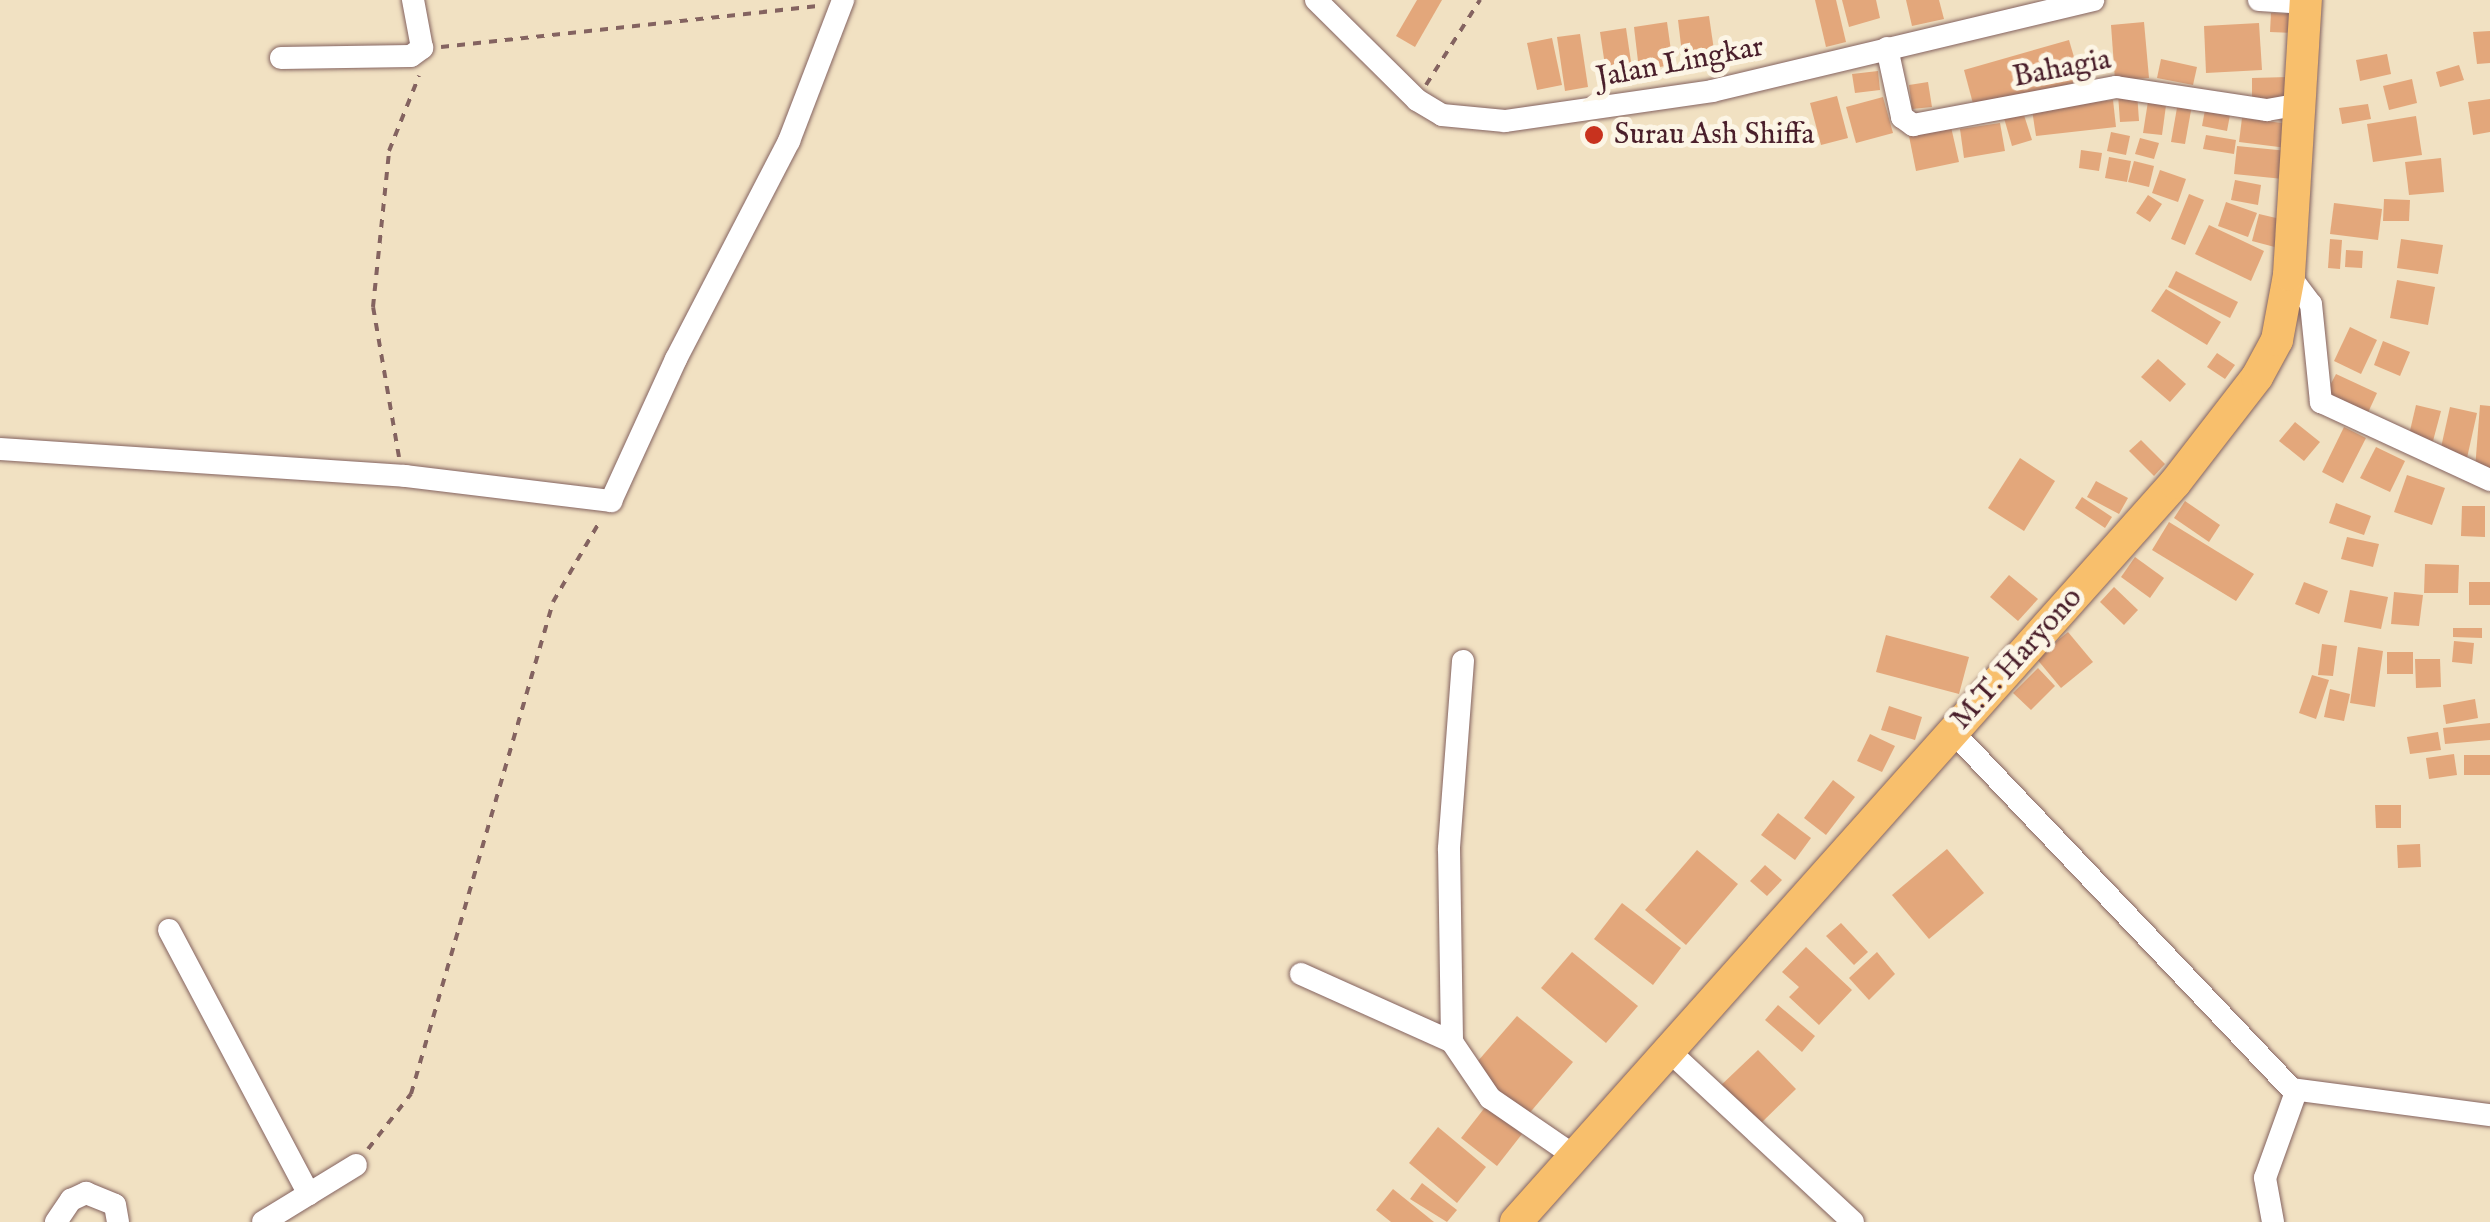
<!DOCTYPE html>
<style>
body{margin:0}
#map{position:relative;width:2490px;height:1222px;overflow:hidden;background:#f1e1c2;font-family:"IM FELL English",serif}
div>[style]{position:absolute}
.building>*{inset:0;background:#e3a77b}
.path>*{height:4px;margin-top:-2px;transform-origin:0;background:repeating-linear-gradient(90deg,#846360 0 8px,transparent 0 16px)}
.roads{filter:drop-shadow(0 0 2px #846360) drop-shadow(0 0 2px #846360)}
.minor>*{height:22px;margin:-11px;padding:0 11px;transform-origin:11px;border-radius:11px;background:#fff}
.highway>*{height:32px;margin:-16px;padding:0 16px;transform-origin:16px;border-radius:16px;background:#f8bf6c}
.dots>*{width:28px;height:28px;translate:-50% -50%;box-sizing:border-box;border:5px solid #fcf5e5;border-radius:50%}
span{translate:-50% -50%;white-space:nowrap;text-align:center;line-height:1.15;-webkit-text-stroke:10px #fcf5e5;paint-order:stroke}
.street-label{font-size:30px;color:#4a1f2b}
.poi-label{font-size:30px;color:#4a1f2b}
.left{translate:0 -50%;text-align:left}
</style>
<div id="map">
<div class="building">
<i style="clip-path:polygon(1417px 0,1442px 0,1415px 47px,1396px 36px)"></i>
<i style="clip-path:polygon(1815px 0,1836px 0,1846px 42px,1826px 47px)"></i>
<i style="clip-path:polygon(1842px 0,1876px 0,1880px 18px,1849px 27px)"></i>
<i style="clip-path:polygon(1906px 0,1939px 0,1944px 19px,1912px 26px)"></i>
<i style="clip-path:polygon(2271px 13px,2297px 14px,2296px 33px,2270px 32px)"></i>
<i style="clip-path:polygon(1709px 16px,1715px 57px,1683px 62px,1678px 20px)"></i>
<i style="clip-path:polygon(1667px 22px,1673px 65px,1639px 70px,1634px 27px)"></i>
<i style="clip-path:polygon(2144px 22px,2149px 78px,2115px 80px,2111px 25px)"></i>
<i style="clip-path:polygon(2259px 23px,2262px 70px,2206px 73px,2204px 26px)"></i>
<i style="clip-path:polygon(1626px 28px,1632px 69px,1606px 72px,1600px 32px)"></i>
<i style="clip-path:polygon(2490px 31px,2490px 63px,2477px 64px,2473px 32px)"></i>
<i style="clip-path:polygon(1580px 34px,1588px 87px,1565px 91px,1557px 37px)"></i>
<i style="clip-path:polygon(1552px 38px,1562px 85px,1537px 90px,1527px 43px)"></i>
<i style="clip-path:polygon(2069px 40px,2081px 81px,1975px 111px,1964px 70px)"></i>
<i style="clip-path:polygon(2387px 54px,2391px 74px,2360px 81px,2356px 60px)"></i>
<i style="clip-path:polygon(2161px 59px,2197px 67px,2193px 85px,2157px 78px)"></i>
<i style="clip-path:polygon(2459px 65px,2464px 80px,2440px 87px,2436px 72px)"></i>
<i style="clip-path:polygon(1878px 71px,1880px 90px,1855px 93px,1852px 74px)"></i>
<i style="clip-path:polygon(2288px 77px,2289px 99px,2252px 100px,2252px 78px)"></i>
<i style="clip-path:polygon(2412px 79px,2417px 103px,2389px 110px,2383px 86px)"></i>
<i style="clip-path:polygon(1928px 82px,1932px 107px,1912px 109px,1909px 85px)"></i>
<i style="clip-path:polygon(2137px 92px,2139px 121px,2120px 122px,2118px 94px)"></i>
<i style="clip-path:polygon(2149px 95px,2167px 98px,2162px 135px,2143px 133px)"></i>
<i style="clip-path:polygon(1837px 96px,1848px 138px,1821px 145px,1810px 103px)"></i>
<i style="clip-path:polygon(1883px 97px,1893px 133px,1856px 143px,1846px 107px)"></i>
<i style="clip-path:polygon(2490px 99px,2490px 132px,2473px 135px,2468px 102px)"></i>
<i style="clip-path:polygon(2113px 100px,2116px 127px,2036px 136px,2032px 110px)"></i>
<i style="clip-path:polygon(2178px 102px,2192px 105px,2185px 144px,2171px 142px)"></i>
<i style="clip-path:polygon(2368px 104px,2371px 119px,2342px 124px,2339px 108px)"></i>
<i style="clip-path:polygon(2205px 110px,2230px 115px,2227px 131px,2202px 126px)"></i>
<i style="clip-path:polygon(2023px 112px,2032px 140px,2012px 146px,2004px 118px)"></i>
<i style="clip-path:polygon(2416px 116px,2422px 155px,2373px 162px,2367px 124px)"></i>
<i style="clip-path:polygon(2242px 118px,2290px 124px,2287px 148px,2239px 142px)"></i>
<i style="clip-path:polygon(2000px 123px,2005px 151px,1964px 158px,1960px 129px)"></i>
<i style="clip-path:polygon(1951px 127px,1959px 162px,1916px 171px,1909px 136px)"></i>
<i style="clip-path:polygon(2111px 132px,2130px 136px,2126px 155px,2107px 151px)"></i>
<i style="clip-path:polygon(2206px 135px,2236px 140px,2234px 154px,2203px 149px)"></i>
<i style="clip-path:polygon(2140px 138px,2159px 143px,2154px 159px,2135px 154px)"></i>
<i style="clip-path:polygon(2237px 146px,2297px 152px,2294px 180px,2234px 174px)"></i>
<i style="clip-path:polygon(2081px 150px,2102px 153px,2099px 171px,2079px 168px)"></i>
<i style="clip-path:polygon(2109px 157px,2131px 161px,2127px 182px,2105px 178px)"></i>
<i style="clip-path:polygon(2441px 158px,2444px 192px,2409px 195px,2405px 162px)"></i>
<i style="clip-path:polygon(2134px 161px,2154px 166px,2149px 187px,2128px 182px)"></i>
<i style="clip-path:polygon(2160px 170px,2186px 179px,2178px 202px,2152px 193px)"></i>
<i style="clip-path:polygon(2235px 180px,2261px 185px,2258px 205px,2231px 200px)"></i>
<i style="clip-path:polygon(2189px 194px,2204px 200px,2185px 245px,2171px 239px)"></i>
<i style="clip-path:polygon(2148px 195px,2162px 204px,2150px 222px,2136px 213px)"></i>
<i style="clip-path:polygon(2384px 199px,2410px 200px,2409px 221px,2383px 221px)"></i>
<i style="clip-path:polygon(2226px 202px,2257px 213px,2248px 237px,2218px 226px)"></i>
<i style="clip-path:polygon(2334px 203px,2382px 209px,2378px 240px,2330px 234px)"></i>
<i style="clip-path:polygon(2259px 214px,2293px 222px,2286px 250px,2252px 241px)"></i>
<i style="clip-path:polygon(2209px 225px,2264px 251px,2251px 281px,2195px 254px)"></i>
<i style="clip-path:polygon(2330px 239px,2342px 240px,2340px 269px,2328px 268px)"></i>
<i style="clip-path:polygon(2401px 239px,2443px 245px,2438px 274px,2397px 268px)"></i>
<i style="clip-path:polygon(2346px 250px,2363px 251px,2362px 268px,2345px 267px)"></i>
<i style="clip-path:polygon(2176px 271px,2238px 302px,2230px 318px,2168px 287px)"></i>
<i style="clip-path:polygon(2397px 280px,2435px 287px,2428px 325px,2390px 318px)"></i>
<i style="clip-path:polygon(2166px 289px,2221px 322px,2207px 345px,2151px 311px)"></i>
<i style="clip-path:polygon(2350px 327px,2377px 340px,2361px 374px,2334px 361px)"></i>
<i style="clip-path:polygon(2383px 341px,2410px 352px,2400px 376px,2374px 365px)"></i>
<i style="clip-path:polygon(2217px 353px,2235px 365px,2225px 379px,2207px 367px)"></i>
<i style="clip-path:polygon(2158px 359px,2186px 384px,2170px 402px,2141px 377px)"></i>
<i style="clip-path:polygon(2336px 374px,2377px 393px,2366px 417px,2324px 397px)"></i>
<i style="clip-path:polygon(2416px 405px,2441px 411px,2433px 441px,2409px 435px)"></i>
<i style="clip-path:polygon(2480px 405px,2490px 406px,2490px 470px,2475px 469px)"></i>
<i style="clip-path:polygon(2450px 407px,2477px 413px,2467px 458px,2440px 452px)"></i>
<i style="clip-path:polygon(2295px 422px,2320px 442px,2304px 461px,2279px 441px)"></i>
<i style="clip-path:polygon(2344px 427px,2366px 438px,2343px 483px,2322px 472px)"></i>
<i style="clip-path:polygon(2141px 440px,2165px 464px,2154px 476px,2129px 451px)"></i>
<i style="clip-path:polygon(2376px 447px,2405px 461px,2390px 492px,2360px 478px)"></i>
<i style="clip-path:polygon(2020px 458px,2055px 481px,2024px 531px,1988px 508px)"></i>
<i style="clip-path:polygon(2407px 475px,2445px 488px,2432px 525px,2394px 512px)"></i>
<i style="clip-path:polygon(2096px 481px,2128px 498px,2119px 514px,2087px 497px)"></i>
<i style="clip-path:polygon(2082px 497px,2112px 517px,2105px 528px,2075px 508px)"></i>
<i style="clip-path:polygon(2185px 501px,2220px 525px,2209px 542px,2174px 518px)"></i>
<i style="clip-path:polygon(2336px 503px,2371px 516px,2364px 535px,2329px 523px)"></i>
<i style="clip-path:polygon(2462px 506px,2485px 506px,2485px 537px,2461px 536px)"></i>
<i style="clip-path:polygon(2169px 522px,2254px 574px,2236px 601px,2152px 550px)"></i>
<i style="clip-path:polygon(2347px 537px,2379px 544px,2373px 567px,2341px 559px)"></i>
<i style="clip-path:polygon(2135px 557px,2164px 578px,2150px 598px,2121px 577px)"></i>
<i style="clip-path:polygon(2425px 564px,2459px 565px,2458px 593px,2424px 593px)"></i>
<i style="clip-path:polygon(2009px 575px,2038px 599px,2018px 621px,1990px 597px)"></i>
<i style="clip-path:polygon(2304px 582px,2328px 591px,2319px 614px,2295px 604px)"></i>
<i style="clip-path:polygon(2469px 582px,2490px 582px,2490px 605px,2469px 605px)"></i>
<i style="clip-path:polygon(2114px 587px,2138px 610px,2124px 625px,2100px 602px)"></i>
<i style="clip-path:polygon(2350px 590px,2388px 597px,2381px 629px,2344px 622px)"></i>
<i style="clip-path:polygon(2394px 592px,2423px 595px,2419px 626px,2391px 624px)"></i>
<i style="clip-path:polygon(2453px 628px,2482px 628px,2482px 638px,2453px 637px)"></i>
<i style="clip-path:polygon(2068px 632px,2093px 662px,2061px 688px,2036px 658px)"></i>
<i style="clip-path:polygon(1886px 635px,1969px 657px,1959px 694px,1876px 672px)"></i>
<i style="clip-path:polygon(2454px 641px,2474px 643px,2472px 664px,2452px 662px)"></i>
<i style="clip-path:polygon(2322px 644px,2337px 646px,2333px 676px,2318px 675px)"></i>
<i style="clip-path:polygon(2358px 647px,2383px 651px,2375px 707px,2350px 703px)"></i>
<i style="clip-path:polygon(2387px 652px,2413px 652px,2413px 674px,2387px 674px)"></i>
<i style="clip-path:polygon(2415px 659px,2440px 659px,2441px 687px,2416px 688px)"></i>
<i style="clip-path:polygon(2038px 668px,2055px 686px,2031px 710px,2013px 693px)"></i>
<i style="clip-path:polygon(2312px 675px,2329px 680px,2316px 719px,2299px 713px)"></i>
<i style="clip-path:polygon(2330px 689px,2350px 694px,2344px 721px,2324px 717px)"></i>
<i style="clip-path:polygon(2475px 699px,2478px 718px,2446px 724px,2443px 705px)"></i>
<i style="clip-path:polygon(1889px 706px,1922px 717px,1915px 740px,1881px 730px)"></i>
<i style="clip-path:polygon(2490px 723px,2490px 740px,2445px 744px,2443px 728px)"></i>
<i style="clip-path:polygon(2438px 732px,2441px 750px,2410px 754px,2407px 737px)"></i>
<i style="clip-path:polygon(1870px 734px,1895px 746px,1882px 772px,1857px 761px)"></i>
<i style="clip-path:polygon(2454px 754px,2457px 775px,2429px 779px,2426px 758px)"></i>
<i style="clip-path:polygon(2464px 755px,2490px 755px,2490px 775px,2464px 775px)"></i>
<i style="clip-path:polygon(1833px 780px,1855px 797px,1826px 835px,1804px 818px)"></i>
<i style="clip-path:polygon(2375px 805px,2401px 805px,2401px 828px,2376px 828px)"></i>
<i style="clip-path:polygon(1778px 813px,1811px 838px,1795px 860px,1761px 835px)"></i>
<i style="clip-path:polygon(2420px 844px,2421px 867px,2398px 868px,2397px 845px)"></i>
<i style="clip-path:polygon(1947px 849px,1984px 893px,1929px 939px,1892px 895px)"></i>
<i style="clip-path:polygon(1697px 850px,1738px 884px,1686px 945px,1645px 910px)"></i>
<i style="clip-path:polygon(1765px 865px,1782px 880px,1767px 896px,1750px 881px)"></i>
<i style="clip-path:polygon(1622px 903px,1681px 948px,1653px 985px,1594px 939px)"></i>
<i style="clip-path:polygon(1841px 923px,1868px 952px,1854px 965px,1826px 936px)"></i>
<i style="clip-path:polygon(1806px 947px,1852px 990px,1819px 1025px,1789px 997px,1799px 987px,1782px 972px)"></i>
<i style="clip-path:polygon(1572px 952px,1638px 1006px,1606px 1043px,1541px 988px)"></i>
<i style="clip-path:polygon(1877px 952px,1895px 974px,1869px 1000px,1849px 978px)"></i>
<i style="clip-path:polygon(1778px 1005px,1815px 1036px,1802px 1052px,1765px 1020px)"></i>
<i style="clip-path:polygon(1517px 1016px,1573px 1062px,1527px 1116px,1471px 1069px)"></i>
<i style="clip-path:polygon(1758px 1050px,1796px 1089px,1756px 1128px,1717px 1089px)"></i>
<i style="clip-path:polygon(1486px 1106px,1522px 1134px,1497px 1166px,1461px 1138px)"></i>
<i style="clip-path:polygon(1438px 1127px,1486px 1167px,1457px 1203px,1409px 1163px)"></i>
<i style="clip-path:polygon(1422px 1183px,1457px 1210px,1447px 1222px,1410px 1199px)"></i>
<i style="clip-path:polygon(1393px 1189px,1434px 1222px,1391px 1222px,1376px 1210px)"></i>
</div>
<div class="path">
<i style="left:441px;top:47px;width:381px;rotate:-6.2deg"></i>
<i style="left:1426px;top:85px;width:101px;rotate:-57.6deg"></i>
<i style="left:399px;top:457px;width:152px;rotate:-99.8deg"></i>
<i style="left:373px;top:307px;width:157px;rotate:-84.1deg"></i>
<i style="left:389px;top:151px;width:81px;rotate:-68.2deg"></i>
<i style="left:368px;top:1149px;width:70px;rotate:-52deg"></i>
<i style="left:411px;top:1094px;width:512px;rotate:-73.9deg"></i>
<i style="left:553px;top:602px;width:94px;rotate:-59.9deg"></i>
</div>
<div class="roads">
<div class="minor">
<i style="left:1316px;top:0;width:142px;rotate:44.7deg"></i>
<i style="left:1417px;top:100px;width:29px;rotate:31deg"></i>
<i style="left:1442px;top:115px;width:63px;rotate:5.4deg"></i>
<i style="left:1505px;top:121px;width:209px;rotate:-8.2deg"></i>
<i style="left:1712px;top:91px;width:392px;rotate:-13.4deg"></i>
<i style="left:2259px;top:0;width:48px;rotate:3.6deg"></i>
<i style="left:1887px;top:48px;width:71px;rotate:77.7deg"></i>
<i style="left:1902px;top:117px;width:14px;rotate:36deg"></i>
<i style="left:1913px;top:125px;width:207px;rotate:-10.6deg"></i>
<i style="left:2116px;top:87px;width:153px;rotate:8.7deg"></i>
<i style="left:2267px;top:110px;width:23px;rotate:-10deg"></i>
<i style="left:2290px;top:106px;width:16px;rotate:-43deg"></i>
<i style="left:281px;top:58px;width:130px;rotate:-0.9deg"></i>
<i style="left:411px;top:56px;width:14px;rotate:-36deg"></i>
<i style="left:422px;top:48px;width:49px;rotate:-100.6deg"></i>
<i style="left:2289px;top:275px;width:36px;rotate:53deg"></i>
<i style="left:2311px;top:304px;width:99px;rotate:84.2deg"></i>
<i style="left:2321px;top:402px;width:186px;rotate:24.8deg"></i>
<i style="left:0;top:449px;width:406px;rotate:3.8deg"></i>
<i style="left:405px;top:476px;width:208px;rotate:6.9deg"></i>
<i style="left:611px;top:501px;width:156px;rotate:-65.4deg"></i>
<i style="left:676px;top:359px;width:246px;rotate:-62.6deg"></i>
<i style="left:789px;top:141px;width:151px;rotate:-69deg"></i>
<i style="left:1463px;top:661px;width:189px;rotate:94.3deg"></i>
<i style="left:1449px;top:849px;width:193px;rotate:89.1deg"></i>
<i style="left:1452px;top:1042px;width:68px;rotate:55.8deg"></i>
<i style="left:1490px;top:1098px;width:104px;rotate:34.5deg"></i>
<i style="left:1952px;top:731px;width:494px;rotate:46.5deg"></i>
<i style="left:2292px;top:1089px;width:200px;rotate:7.5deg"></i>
<i style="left:169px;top:930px;width:299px;rotate:62.1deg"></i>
<i style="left:1301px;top:974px;width:166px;rotate:24.2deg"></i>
<i style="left:1669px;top:1051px;width:251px;rotate:42.9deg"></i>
<i style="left:56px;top:1222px;width:27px;rotate:-56deg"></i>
<i style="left:71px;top:1200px;width:17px;rotate:-25deg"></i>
<i style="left:86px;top:1193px;width:31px;rotate:22deg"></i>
<i style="left:115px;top:1205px;width:17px;rotate:80deg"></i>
<i style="left:263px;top:1222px;width:109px;rotate:-31.5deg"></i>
<i style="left:2273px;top:1222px;width:45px;rotate:-100.3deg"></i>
<i style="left:2265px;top:1178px;width:91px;rotate:-70.2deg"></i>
</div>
<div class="highway">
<i style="left:1516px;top:1222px;width:990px;rotate:-48.28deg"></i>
<i style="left:2175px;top:483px;width:134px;rotate:-52.3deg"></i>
<i style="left:2257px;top:377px;width:42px;rotate:-61.6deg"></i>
<i style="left:2277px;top:340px;width:66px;rotate:-79.5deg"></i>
<i style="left:2289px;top:275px;width:276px;rotate:-86.5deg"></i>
</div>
</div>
<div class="dots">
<i style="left:1594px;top:135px;background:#c8321e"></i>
</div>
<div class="street-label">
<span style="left:1680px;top:63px;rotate:-11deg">Jalan Lingkar</span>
<span style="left:2062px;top:69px;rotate:-11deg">Bahagia</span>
<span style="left:2017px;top:659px;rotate:-48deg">M.T. Haryono</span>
</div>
<div class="poi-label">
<span class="left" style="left:1614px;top:135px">Surau Ash Shiffa</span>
</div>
</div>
